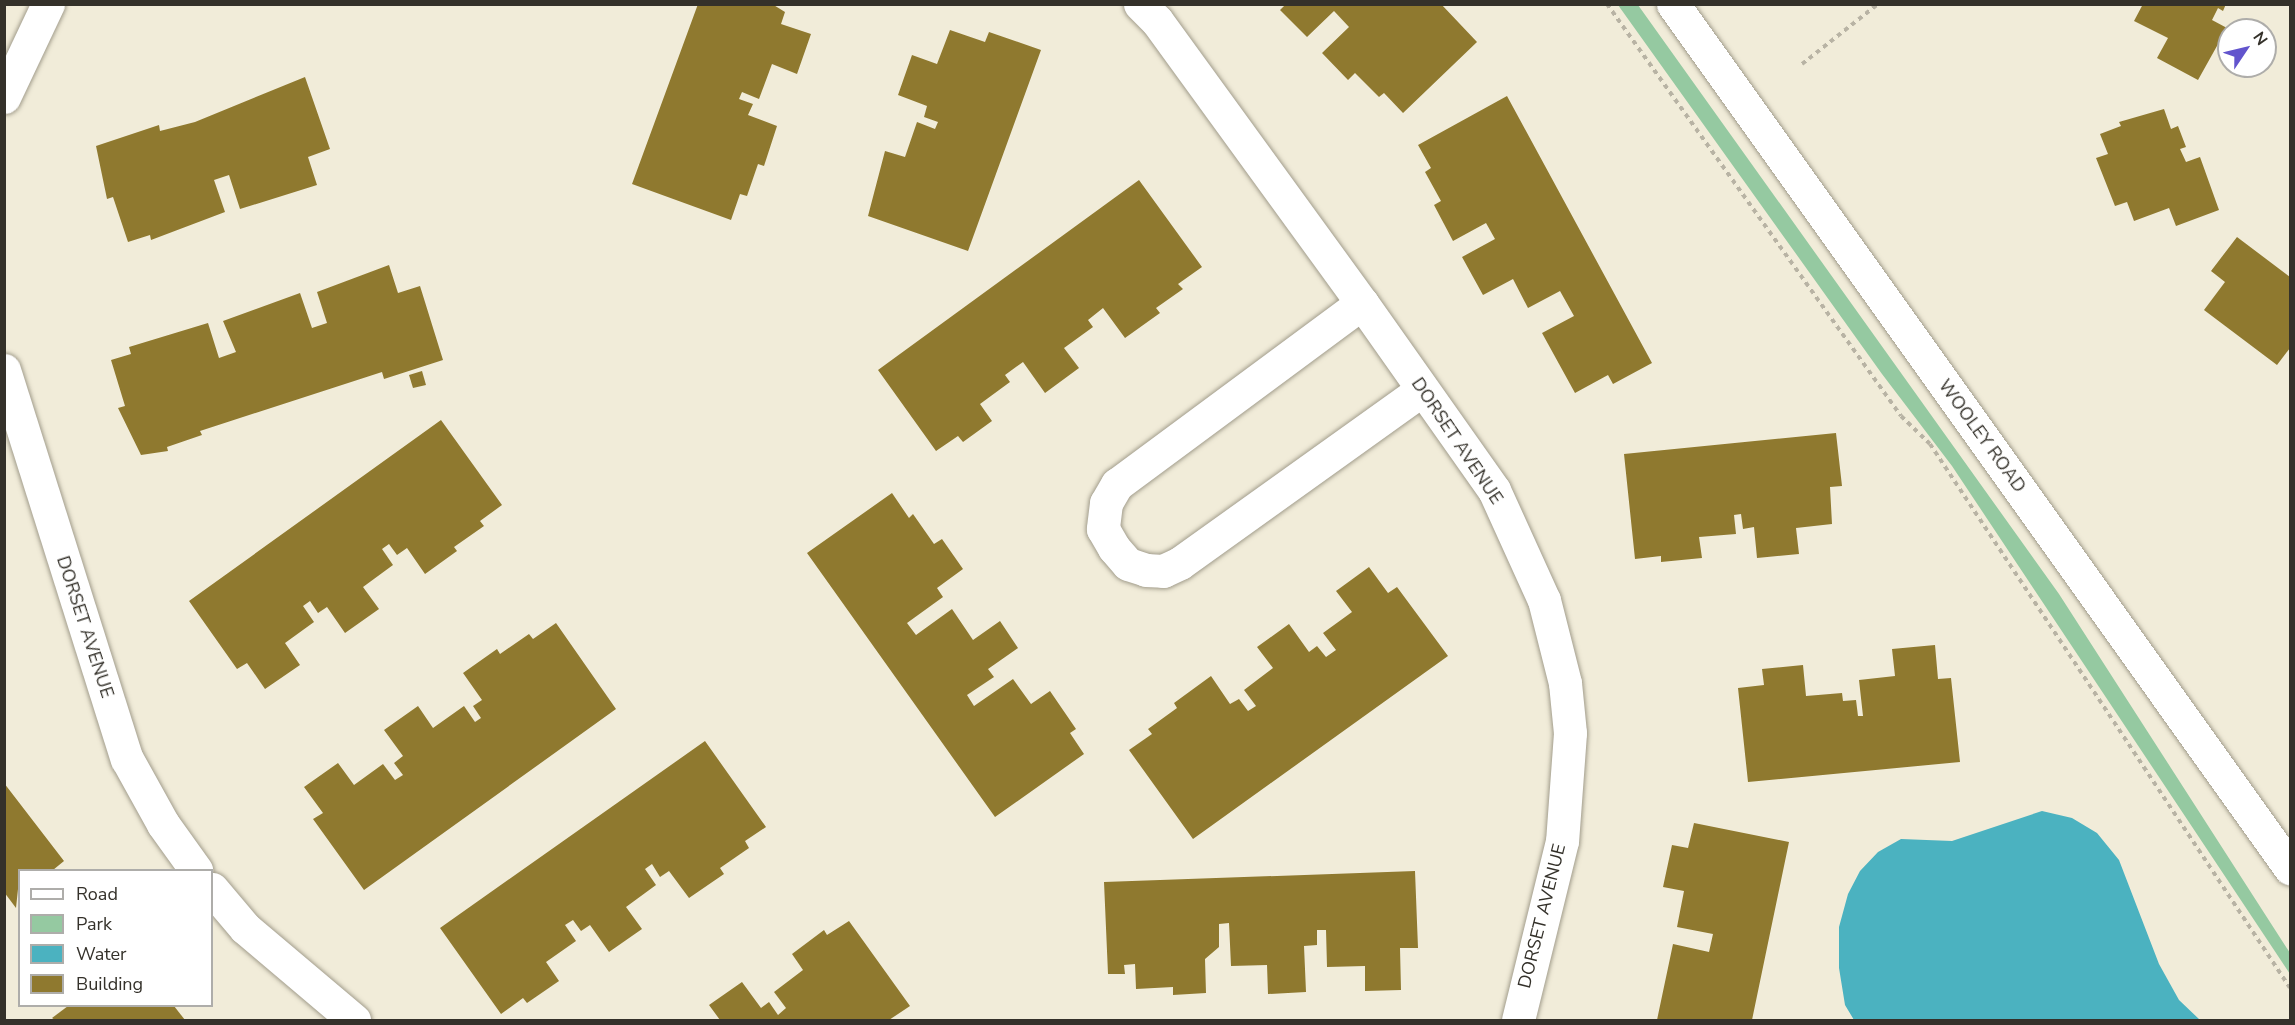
<!DOCTYPE html>
<style>
body{margin:0}
#map{position:relative;width:2295px;height:1025px;overflow:hidden;background:#f1ecd9;font-family:"Nunito Sans",sans-serif}
div>[style]{position:absolute}
.green>*{inset:0;background:#95c9a1}
.water>*{inset:0;background:#4bb2c0}
.building>*{inset:0;background:#8f792f}
.path>*{height:4px;margin-top:-2px;transform-origin:0;background:repeating-linear-gradient(90deg,#b8b3a4 0 4.5px,transparent 0 9px)}
.roads{filter:drop-shadow(0 0 2px #a29d8c) drop-shadow(0 0 2px #a29d8c)}
.street>*{height:33px;margin:-16.5px;padding:0 16.5px;transform-origin:16.5px;border-radius:16.5px;background:#fff}
.secondary>*{height:33px;margin:-16.5px;padding:0 16.5px;transform-origin:16.5px;border-radius:16.5px;background:#fff}
span{translate:-50% -50%;white-space:nowrap;text-align:center;line-height:1.15;-webkit-text-stroke:5px #fff;paint-order:stroke}
.street-label{font-size:18px;color:#34312a}
.frame{position:absolute;inset:0;border:6px solid #34312a;pointer-events:none}
.legend{position:absolute;left:18px;top:869px;width:195px;height:138px;box-sizing:border-box;background:#fff;border:2px solid #aeadaa;margin:0;padding:8px 10px;list-style:none;font-size:18px;color:#34312a}
.legend li{display:flex;align-items:center;gap:12px;height:30px}
.legend b{width:30px;border:2px solid #aeadaa}
.north{position:absolute;left:2217px;top:18px;width:60px;height:60px;box-sizing:border-box;background:#fff;border:2px solid #aeadaa;border-radius:50%;rotate:55deg;font-size:16px;font-weight:700;line-height:24px;text-align:center;color:#34312a}
.north::after{content:'';display:block;margin:auto;width:21px;height:27px;background:#6254cd;clip-path:polygon(50% 0,100% 100%,50% 72%,0 100%)}
</style>
<div id="map">
<div class="green">
<i style="clip-path:polygon(1618px 5px,1638px 5px,2059px 594px,2290px 953px,2290px 974px,1952px 466px,1882px 374px)"></i>
</div>
<div class="water">
<i style="clip-path:polygon(2042px 811px,2072px 818px,2097px 833px,2119px 860px,2159px 964px,2179px 1000px,2200px 1020px,1854px 1020px,1845px 1005px,1839px 968px,1839px 927px,1848px 894px,1860px 871px,1878px 852px,1901px 839px,1952px 841px)"></i>
</div>
<div class="building">
<i style="clip-path:polygon(698px 4px,772px 4px,785px 12px,781px 24px,811px 34px,797px 74px,772px 64px,759px 99px,742px 92px,739px 99px,753px 104px,748px 115px,777px 126px,764px 166px,758px 164px,747px 196px,740px 194px,731px 220px,632px 184px)"></i>
<i style="clip-path:polygon(1286px 4px,1441px 4px,1477px 42px,1403px 113px,1384px 93px,1379px 97px,1355px 73px,1348px 80px,1322px 53px,1349px 27px,1334px 11px,1307px 37px,1280px 10px)"></i>
<i style="clip-path:polygon(2143px 4px,2226px 4px,2223px 11px,2218px 8px,2212px 20px,2227px 28px,2198px 80px,2157px 58px,2168px 38px,2134px 21px)"></i>
<i style="clip-path:polygon(950px 30px,985px 42px,989px 32px,1041px 50px,968px 251px,868px 216px,885px 151px,905px 157px,917px 122px,935px 129px,938px 122px,924px 117px,927px 106px,898px 95px,912px 55px,937px 64px)"></i>
<i style="clip-path:polygon(305px 77px,330px 149px,308px 157px,317px 185px,240px 209px,229px 175px,214px 180px,225px 212px,151px 240px,150px 235px,128px 242px,113px 197px,107px 199px,96px 146px,159px 125px,160px 131px,195px 122px)"></i>
<i style="clip-path:polygon(1507px 96px,1652px 363px,1613px 384px,1608px 375px,1575px 393px,1542px 333px,1574px 316px,1560px 291px,1528px 308px,1513px 279px,1483px 295px,1462px 257px,1495px 239px,1486px 223px,1453px 241px,1434px 205px,1441px 201px,1425px 172px,1431px 168px,1418px 145px)"></i>
<i style="clip-path:polygon(2164px 109px,2171px 129px,2178px 126px,2186px 147px,2180px 149px,2186px 162px,2200px 157px,2219px 210px,2176px 226px,2169px 208px,2134px 221px,2127px 202px,2115px 206px,2096px 158px,2108px 154px,2100px 134px,2121px 126px,2119px 122px)"></i>
<i style="clip-path:polygon(1139px 180px,1202px 267px,1178px 284px,1183px 289px,1156px 308px,1160px 313px,1125px 338px,1103px 308px,1088px 320px,1093px 327px,1064px 348px,1079px 368px,1045px 393px,1023px 362px,1005px 375px,1010px 382px,980px 404px,992px 421px,963px 442px,958px 436px,936px 451px,878px 370px)"></i>
<i style="clip-path:polygon(2237px 237px,2290px 277px,2290px 348px,2277px 365px,2204px 310px,2225px 282px,2211px 271px)"></i>
<i style="clip-path:polygon(389px 265px,398px 293px,420px 286px,443px 360px,384px 379px,382px 372px,200px 431px,202px 435px,167px 447px,168px 451px,141px 455px,118px 408px,125px 406px,111px 360px,131px 354px,129px 347px,208px 323px,219px 358px,236px 352px,223px 321px,300px 293px,312px 328px,327px 323px,317px 292px)"></i>
<i style="clip-path:polygon(422px 371px,426px 385px,413px 388px,409px 375px)"></i>
<i style="clip-path:polygon(441px 420px,502px 505px,480px 521px,484px 526px,454px 547px,457px 551px,425px 574px,407px 548px,397px 555px,389px 544px,382px 549px,393px 565px,363px 587px,379px 609px,345px 633px,327px 607px,318px 613px,310px 601px,303px 606px,314px 622px,285px 643px,300px 665px,265px 689px,247px 663px,237px 669px,189px 601px)"></i>
<i style="clip-path:polygon(1836px 433px,1842px 486px,1830px 487px,1832px 524px,1796px 528px,1799px 554px,1757px 558px,1754px 527px,1743px 529px,1741px 514px,1734px 515px,1736px 534px,1699px 537px,1702px 558px,1661px 562px,1661px 556px,1635px 559px,1624px 454px)"></i>
<i style="clip-path:polygon(892px 493px,909px 518px,913px 514px,934px 544px,942px 539px,963px 569px,937px 588px,943px 597px,907px 623px,916px 635px,952px 609px,973px 640px,1000px 621px,1018px 648px,988px 669px,994px 677px,967px 695px,974px 706px,1013px 679px,1031px 704px,1050px 691px,1076px 729px,1070px 733px,1084px 754px,995px 817px,807px 553px)"></i>
<i style="clip-path:polygon(1369px 567px,1388px 593px,1397px 587px,1448px 656px,1193px 839px,1129px 750px,1152px 734px,1148px 729px,1177px 708px,1174px 703px,1211px 676px,1230px 704px,1239px 699px,1248px 711px,1256px 706px,1244px 690px,1273px 668px,1257px 647px,1289px 624px,1309px 652px,1317px 646px,1326px 657px,1336px 650px,1323px 633px,1352px 612px,1336px 591px)"></i>
<i style="clip-path:polygon(556px 623px,616px 709px,364px 890px,313px 819px,323px 813px,304px 787px,338px 763px,354px 785px,383px 764px,395px 780px,403px 775px,394px 763px,403px 756px,384px 730px,418px 706px,433px 728px,464px 706px,475px 722px,481px 718px,473px 706px,482px 700px,463px 673px,497px 649px,500px 654px,529px 634px,533px 639px)"></i>
<i style="clip-path:polygon(1935px 645px,1938px 679px,1951px 678px,1960px 762px,1748px 782px,1738px 688px,1764px 685px,1762px 669px,1803px 665px,1806px 696px,1842px 693px,1843px 701px,1856px 700px,1858px 716px,1863px 716px,1859px 680px,1895px 676px,1892px 649px)"></i>
<i style="clip-path:polygon(705px 741px,766px 827px,745px 841px,749px 848px,720px 868px,724px 874px,689px 898px,669px 871px,660px 877px,652px 864px,645px 869px,656px 885px,626px 907px,642px 929px,609px 952px,590px 925px,581px 931px,573px 920px,565px 925px,576px 941px,546px 962px,559px 981px,527px 1003px,523px 998px,501px 1014px,440px 928px)"></i>
<i style="clip-path:polygon(4px 783px,64px 861px,53px 870px,20px 870px,16px 908px,4px 892px)"></i>
<i style="clip-path:polygon(1694px 823px,1789px 842px,1752px 1020px,1657px 1020px,1673px 944px,1709px 952px,1713px 934px,1677px 927px,1684px 891px,1663px 887px,1672px 845px,1688px 848px)"></i>
<i style="clip-path:polygon(1415px 871px,1418px 948px,1400px 948px,1401px 990px,1365px 991px,1365px 966px,1327px 967px,1326px 930px,1317px 930px,1317px 945px,1304px 946px,1306px 992px,1268px 994px,1267px 965px,1231px 966px,1229px 923px,1219px 924px,1219px 947px,1205px 959px,1206px 993px,1173px 995px,1173px 987px,1136px 989px,1135px 964px,1124px 965px,1125px 974px,1108px 974px,1104px 882px)"></i>
<i style="clip-path:polygon(849px 921px,910px 1006px,889px 1020px,720px 1020px,709px 1005px,742px 982px,761px 1008px,769px 1002px,778px 1015px,786px 1008px,774px 992px,803px 970px,792px 954px,824px 930px,827px 935px)"></i>
<i style="clip-path:polygon(68px 1006px,174px 1006px,185px 1020px,55px 1020px,52px 1018px)"></i>
</div>
<div class="path">
<i style="left:1607px;top:4px;width:506px;rotate:54.49deg"></i>
<i style="left:1901px;top:416px;width:40px;rotate:44deg"></i>
<i style="left:1930px;top:444px;width:652px;rotate:56.5deg"></i>
<i style="left:1802px;top:64px;width:97px;rotate:-38.3deg"></i>
</div>
<div class="roads">
<div class="street">
<i style="left:1140px;top:4px;width:24px;rotate:45deg"></i>
<i style="left:1157px;top:21px;width:349px;rotate:54deg"></i>
<i style="left:1362px;top:303px;width:229px;rotate:54.8deg"></i>
<i style="left:1494px;top:490px;width:121px;rotate:65.6deg"></i>
<i style="left:1544px;top:600px;width:86px;rotate:75.8deg"></i>
<i style="left:1565px;top:683px;width:50px;rotate:84.3deg"></i>
<i style="left:1570px;top:733px;width:108px;rotate:94.2deg"></i>
<i style="left:1562px;top:841px;width:184px;rotate:103.8deg"></i>
<i style="left:4px;top:97px;width:103px;rotate:-64.7deg"></i>
<i style="left:1362px;top:303px;width:305px;rotate:143.5deg"></i>
<i style="left:1117px;top:484px;width:22px;rotate:120deg"></i>
<i style="left:1106px;top:503px;width:26px;rotate:97deg"></i>
<i style="left:1103px;top:529px;width:22px;rotate:60deg"></i>
<i style="left:1114px;top:548px;width:21px;rotate:49deg"></i>
<i style="left:1128px;top:564px;width:19px;rotate:18deg"></i>
<i style="left:1146px;top:570px;width:17px;rotate:3deg"></i>
<i style="left:1163px;top:571px;width:19px;rotate:-25deg"></i>
<i style="left:1180px;top:563px;width:297px;rotate:-35.6deg"></i>
<i style="left:4px;top:370px;width:408px;rotate:72.5deg"></i>
<i style="left:127px;top:759px;width:74px;rotate:61deg"></i>
<i style="left:163px;top:824px;width:57px;rotate:54.3deg"></i>
<i style="left:212px;top:889px;width:51px;rotate:49.8deg"></i>
<i style="left:245px;top:928px;width:143px;rotate:40.2deg"></i>
</div>
<div class="secondary">
<i style="left:1673px;top:4px;width:1062px;rotate:54.47deg"></i>
</div>
</div>
<div class="street-label">
<span style="left:1982px;top:436px;rotate:54deg">WOOLEY ROAD</span>
<span style="left:1457px;top:441px;rotate:56deg">DORSET AVENUE</span>
<span style="left:85px;top:627px;rotate:72deg">DORSET AVENUE</span>
<span style="left:1542px;top:916px;rotate:-76deg">DORSET AVENUE</span>
</div>
<div class="frame"></div>
<ul class="legend">
<li><b style="height:8px;background:#fff"></b>Road</li>
<li><b style="height:16px;background:#95c9a1"></b>Park</li>
<li><b style="height:16px;background:#4bb2c0"></b>Water</li>
<li><b style="height:16px;background:#8f792f"></b>Building</li>
</ul>
<div class="north">N</div>
</div>
